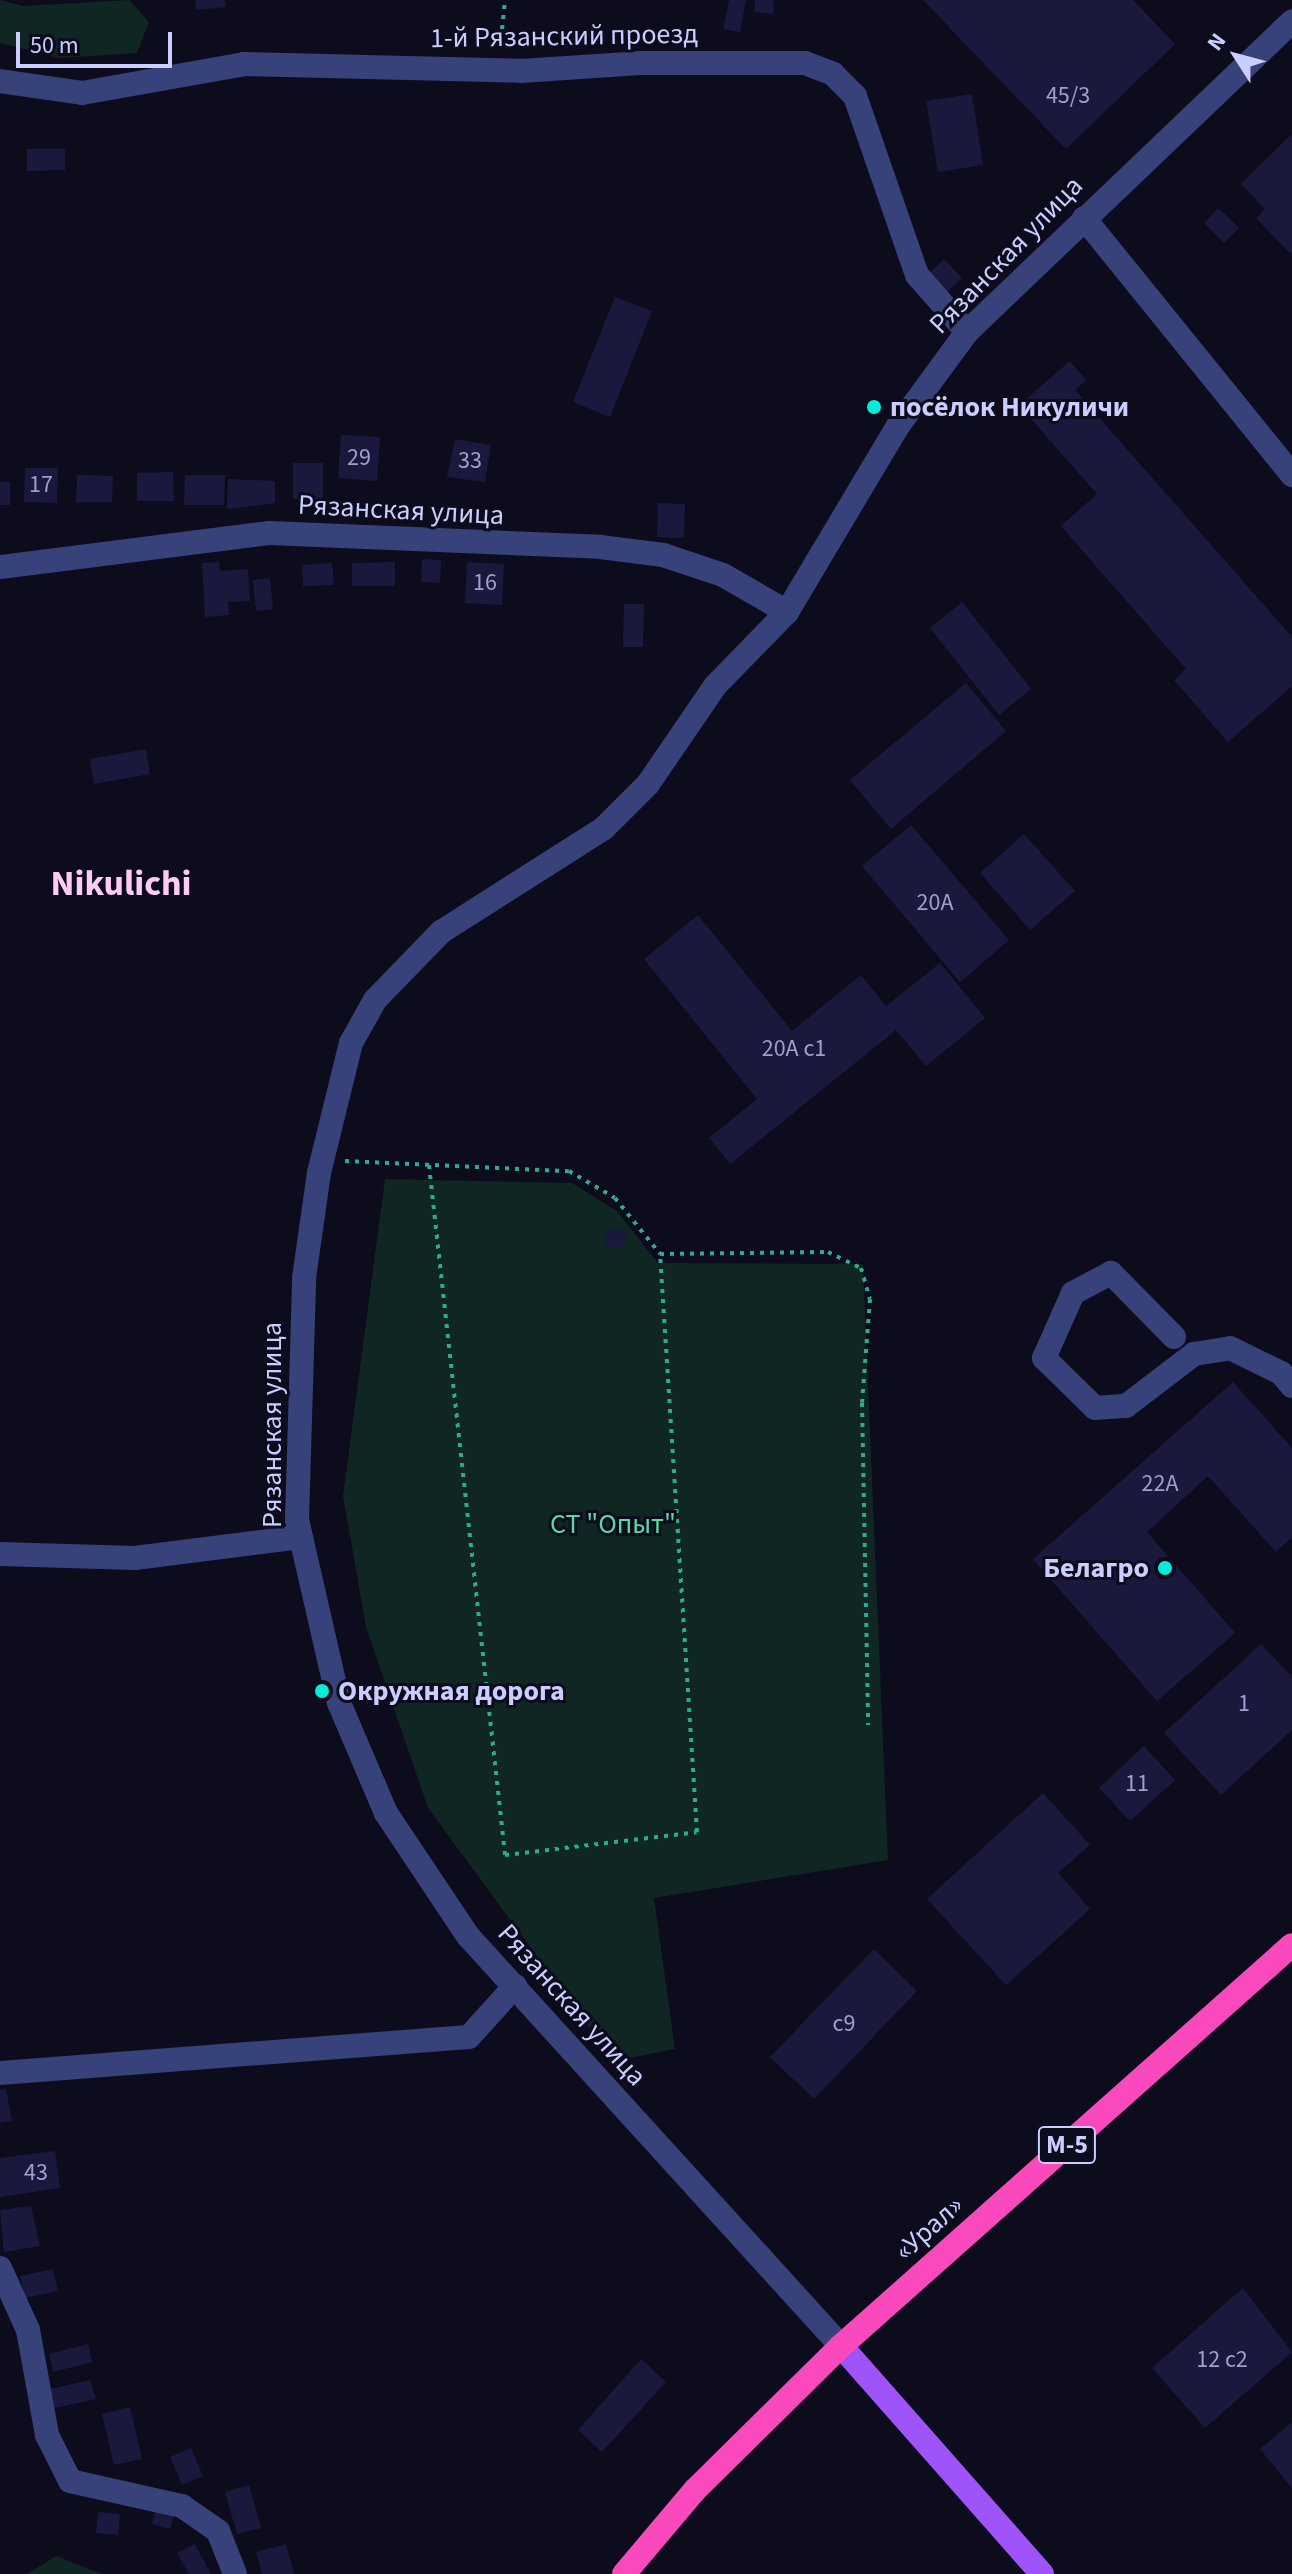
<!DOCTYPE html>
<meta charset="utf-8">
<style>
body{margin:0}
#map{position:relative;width:1292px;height:2574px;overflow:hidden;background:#0c0c1d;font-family:"Source Sans 3",sans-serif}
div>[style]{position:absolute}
.green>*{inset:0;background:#0f2622}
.building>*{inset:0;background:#1a193d}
.path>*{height:4px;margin-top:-2px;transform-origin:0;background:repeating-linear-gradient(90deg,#30aa8e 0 4px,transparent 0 10px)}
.minor>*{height:24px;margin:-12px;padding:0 12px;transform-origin:12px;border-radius:12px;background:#38427a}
.major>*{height:24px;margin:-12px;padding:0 12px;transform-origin:12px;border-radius:12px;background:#9f54fa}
.highway>*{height:24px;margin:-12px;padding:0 12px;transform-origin:12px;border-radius:12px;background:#f949bc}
.dots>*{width:22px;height:22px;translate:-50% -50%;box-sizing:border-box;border:4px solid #0c0c1d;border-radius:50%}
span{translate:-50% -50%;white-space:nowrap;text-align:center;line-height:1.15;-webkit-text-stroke:6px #0c0c1d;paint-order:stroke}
.number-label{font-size:24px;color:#9ea0cd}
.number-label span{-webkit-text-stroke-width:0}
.shield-label span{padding:2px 6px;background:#0c0c1d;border:2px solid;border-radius:6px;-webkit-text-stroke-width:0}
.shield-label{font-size:26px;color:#cacdfd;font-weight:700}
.street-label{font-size:28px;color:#cacdfd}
.poi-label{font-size:28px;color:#cacdfd;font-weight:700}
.left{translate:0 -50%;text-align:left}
.right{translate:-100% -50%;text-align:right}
.park-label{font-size:28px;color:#59daa3}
.district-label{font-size:36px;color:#fdccf4;font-weight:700}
.north{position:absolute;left:1196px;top:16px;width:80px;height:80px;-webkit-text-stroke:6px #0c0c1d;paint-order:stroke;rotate:306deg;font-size:22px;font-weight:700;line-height:32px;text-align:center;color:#cacdfd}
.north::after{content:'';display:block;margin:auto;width:28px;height:36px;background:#cacdfd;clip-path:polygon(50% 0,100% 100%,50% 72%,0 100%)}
.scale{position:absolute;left:16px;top:32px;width:156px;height:36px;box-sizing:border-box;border:4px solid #cacdfd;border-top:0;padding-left:10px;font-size:24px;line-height:28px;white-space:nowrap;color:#cacdfd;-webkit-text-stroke:6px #0c0c1d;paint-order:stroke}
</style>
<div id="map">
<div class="green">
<i style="clip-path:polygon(0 0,23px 6px,129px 0,149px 22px,137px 53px,59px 58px,0 43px)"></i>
<i style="clip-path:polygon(385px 1179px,572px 1183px,617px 1211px,658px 1263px,863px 1264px,888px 1860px,654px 1898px,675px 2049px,614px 2061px,428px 1808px,366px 1627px,343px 1496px)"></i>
<i style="clip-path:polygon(56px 2556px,102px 2574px,27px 2574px)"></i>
</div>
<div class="building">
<i style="clip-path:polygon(195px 0,225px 0,226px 7px,196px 10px)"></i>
<i style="clip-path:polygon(729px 0,746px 0,740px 32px,723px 29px)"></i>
<i style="clip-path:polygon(755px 0,774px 0,773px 14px,754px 12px)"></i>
<i style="clip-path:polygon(923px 0,1133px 0,1175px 44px,1066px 149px)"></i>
<i style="clip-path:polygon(972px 94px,983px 165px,938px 172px,926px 101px)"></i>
<i style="clip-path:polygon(1292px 134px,1292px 255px,1256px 218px,1265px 209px,1241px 184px)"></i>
<i style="clip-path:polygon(27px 149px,65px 149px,65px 170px,27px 171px)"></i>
<i style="clip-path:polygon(1218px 208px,1239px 228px,1224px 243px,1204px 223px)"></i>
<i style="clip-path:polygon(944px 259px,962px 278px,946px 293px,928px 274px)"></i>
<i style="clip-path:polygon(615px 297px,652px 311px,610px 417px,573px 402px)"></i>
<i style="clip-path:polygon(1070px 361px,1086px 380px,1075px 390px,1292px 637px,1292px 686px,1228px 742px,1174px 680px,1186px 669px,1061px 526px,1097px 494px,1019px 405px)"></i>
<i style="clip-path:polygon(341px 435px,380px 437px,377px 481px,338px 478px)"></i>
<i style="clip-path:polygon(455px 439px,491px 445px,485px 482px,447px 477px)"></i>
<i style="clip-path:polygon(293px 463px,323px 463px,323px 499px,293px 499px)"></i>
<i style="clip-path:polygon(25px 468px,58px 468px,57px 503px,24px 502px)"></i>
<i style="clip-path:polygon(173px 472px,174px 501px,137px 501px,137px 473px)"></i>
<i style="clip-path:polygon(77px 475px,113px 476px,112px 502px,76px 502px)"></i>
<i style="clip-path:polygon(185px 475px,225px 475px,224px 505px,184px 505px)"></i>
<i style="clip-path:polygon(228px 479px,275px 481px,275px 503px,227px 509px)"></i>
<i style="clip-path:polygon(0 482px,10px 482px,10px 505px,0 505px)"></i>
<i style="clip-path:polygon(658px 503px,685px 504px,684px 538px,657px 537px)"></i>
<i style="clip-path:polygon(422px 559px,441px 560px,440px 583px,421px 582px)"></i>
<i style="clip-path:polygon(219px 562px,220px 571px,248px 569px,250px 601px,228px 602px,229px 615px,205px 617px,202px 563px)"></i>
<i style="clip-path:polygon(395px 562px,395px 586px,352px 586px,352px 563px)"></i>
<i style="clip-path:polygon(467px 562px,504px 564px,502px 605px,465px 603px)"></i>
<i style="clip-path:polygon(332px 563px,334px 585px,303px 586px,302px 565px)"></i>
<i style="clip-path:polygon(270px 578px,273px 609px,256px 611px,253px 580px)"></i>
<i style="clip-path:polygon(962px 602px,1031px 689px,999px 715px,930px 628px)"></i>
<i style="clip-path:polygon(624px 604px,644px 604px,643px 647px,623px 647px)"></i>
<i style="clip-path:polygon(966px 683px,1006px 731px,891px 829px,850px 780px)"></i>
<i style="clip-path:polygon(146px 749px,150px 774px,94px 784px,90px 759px)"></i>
<i style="clip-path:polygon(911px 825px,1009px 940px,960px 982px,862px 866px)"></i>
<i style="clip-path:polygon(1024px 834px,1075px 891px,1030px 930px,980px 873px)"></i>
<i style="clip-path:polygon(698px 915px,792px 1031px,861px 975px,886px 1006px,940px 963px,985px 1018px,926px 1066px,896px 1030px,730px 1164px,709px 1138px,757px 1099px,644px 959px)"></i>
<i style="clip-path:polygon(605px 1229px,626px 1229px,626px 1246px,605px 1247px)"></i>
<i style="clip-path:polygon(1233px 1382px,1292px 1448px,1292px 1537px,1276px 1552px,1208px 1476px,1147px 1532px,1235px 1633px,1157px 1701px,1033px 1559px)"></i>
<i style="clip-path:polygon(1261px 1644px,1292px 1677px,1292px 1730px,1221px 1795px,1164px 1733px)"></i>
<i style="clip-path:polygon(1144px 1746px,1175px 1780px,1130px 1821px,1099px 1788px)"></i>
<i style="clip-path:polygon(1043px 1793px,1090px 1845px,1058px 1873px,1090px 1909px,1006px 1985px,927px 1899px)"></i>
<i style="clip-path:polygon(874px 1949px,917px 1991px,814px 2099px,770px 2057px)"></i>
<i style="clip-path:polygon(6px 2089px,12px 2121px,0 2123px,0 2090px)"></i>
<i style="clip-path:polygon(55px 2151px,60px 2188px,0 2197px,0 2158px)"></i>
<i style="clip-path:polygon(31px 2206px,40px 2246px,4px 2252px,0 2210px)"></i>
<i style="clip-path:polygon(53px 2269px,58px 2291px,25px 2298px,20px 2276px)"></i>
<i style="clip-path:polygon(1243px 2288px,1292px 2352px,1205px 2428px,1152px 2368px)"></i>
<i style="clip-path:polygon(88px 2344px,92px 2362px,53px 2372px,49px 2354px)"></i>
<i style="clip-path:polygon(641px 2359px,666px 2382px,602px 2452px,578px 2430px)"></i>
<i style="clip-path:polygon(90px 2380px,96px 2399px,50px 2409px,46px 2390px)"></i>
<i style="clip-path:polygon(130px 2407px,142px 2459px,114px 2465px,102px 2414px)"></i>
<i style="clip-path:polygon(1292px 2422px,1292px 2488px,1260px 2449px)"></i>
<i style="clip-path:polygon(191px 2448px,203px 2476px,182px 2485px,170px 2457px)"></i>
<i style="clip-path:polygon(249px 2485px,261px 2528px,237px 2534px,225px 2492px)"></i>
<i style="clip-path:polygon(156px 2509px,174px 2514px,170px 2529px,152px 2524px)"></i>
<i style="clip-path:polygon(98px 2512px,120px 2514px,118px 2535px,96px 2533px)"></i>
<i style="clip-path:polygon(195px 2544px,211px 2574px,189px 2574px,177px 2553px)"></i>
<i style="clip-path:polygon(286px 2544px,294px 2574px,262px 2574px,256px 2552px)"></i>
</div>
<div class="path">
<i style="left:500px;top:49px;width:49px;rotate:-84.2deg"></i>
<i style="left:345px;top:1161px;width:224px;rotate:2.6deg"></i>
<i style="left:569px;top:1171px;width:53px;rotate:30.4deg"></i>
<i style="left:615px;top:1198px;width:72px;rotate:51.2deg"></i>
<i style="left:660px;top:1254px;width:168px;rotate:-0.7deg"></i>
<i style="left:828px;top:1252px;width:37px;rotate:26deg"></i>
<i style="left:861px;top:1268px;width:32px;rotate:74deg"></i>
<i style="left:870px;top:1299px;width:104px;rotate:94.4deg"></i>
<i style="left:862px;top:1403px;width:322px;rotate:88.9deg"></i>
<i style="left:429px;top:1165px;width:694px;rotate:83.71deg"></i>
<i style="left:505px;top:1855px;width:193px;rotate:-6.8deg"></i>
<i style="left:697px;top:1832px;width:579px;rotate:-93.66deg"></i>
</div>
<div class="minor">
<i style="left:0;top:81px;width:83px;rotate:8.3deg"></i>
<i style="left:82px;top:93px;width:165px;rotate:-10.1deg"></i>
<i style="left:244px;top:64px;width:277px;rotate:1.4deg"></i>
<i style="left:521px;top:71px;width:119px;rotate:-3.8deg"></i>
<i style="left:640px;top:63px;width:165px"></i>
<i style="left:805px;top:63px;width:30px;rotate:21deg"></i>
<i style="left:833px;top:74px;width:31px;rotate:45deg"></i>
<i style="left:855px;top:96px;width:189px;rotate:70.9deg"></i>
<i style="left:917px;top:275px;width:76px;rotate:48.7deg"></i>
<i style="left:1084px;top:218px;width:331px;rotate:51deg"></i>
<i style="left:0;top:567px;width:272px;rotate:-7.2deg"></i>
<i style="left:270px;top:533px;width:330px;rotate:2.4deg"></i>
<i style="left:600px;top:547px;width:64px;rotate:7.2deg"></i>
<i style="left:663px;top:555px;width:63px;rotate:18.4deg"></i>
<i style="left:723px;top:575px;width:74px;rotate:30deg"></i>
<i style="left:1174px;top:1337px;width:90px;rotate:-134.5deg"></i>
<i style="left:1111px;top:1273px;width:43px;rotate:152.2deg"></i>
<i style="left:1073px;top:1293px;width:71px;rotate:114deg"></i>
<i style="left:1044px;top:1358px;width:71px;rotate:44.4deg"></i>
<i style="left:1095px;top:1408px;width:31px;rotate:-4deg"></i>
<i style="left:1126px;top:1406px;width:86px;rotate:-37.4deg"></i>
<i style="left:1194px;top:1354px;width:36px;rotate:-9deg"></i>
<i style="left:1230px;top:1348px;width:57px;rotate:26.1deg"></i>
<i style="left:1281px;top:1373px;width:17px;rotate:50deg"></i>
<i style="left:0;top:1554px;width:135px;rotate:1.7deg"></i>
<i style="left:135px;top:1558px;width:167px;rotate:-7.2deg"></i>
<i style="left:0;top:2073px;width:470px;rotate:-4.4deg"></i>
<i style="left:469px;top:2037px;width:69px;rotate:-48deg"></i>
<i style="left:0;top:2268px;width:68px;rotate:65.7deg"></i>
<i style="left:28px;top:2330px;width:107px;rotate:79.7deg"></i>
<i style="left:47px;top:2435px;width:51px;rotate:63.4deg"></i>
<i style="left:70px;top:2481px;width:115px;rotate:12.6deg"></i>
<i style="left:182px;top:2506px;width:44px;rotate:34.8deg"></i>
<i style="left:218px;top:2531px;width:46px;rotate:68.4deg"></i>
<i style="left:841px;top:2346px;width:554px;rotate:-132.29deg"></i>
<i style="left:468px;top:1936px;width:148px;rotate:-123.7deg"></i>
<i style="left:386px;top:1813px;width:120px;rotate:-113.1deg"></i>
<i style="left:339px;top:1703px;width:188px;rotate:-102.9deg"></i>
<i style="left:297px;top:1520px;width:242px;rotate:-88.3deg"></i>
<i style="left:304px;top:1278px;width:106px;rotate:-81.9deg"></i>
<i style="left:319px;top:1173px;width:134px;rotate:-76.2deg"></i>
<i style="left:351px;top:1043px;width:49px;rotate:-60.8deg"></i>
<i style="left:375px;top:1000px;width:95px;rotate:-45.9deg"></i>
<i style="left:441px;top:932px;width:193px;rotate:-32.5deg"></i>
<i style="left:604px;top:828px;width:62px;rotate:-45deg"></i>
<i style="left:648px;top:784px;width:119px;rotate:-55.6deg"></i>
<i style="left:715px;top:686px;width:103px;rotate:-45.8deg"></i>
<i style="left:787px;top:612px;width:217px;rotate:-59.2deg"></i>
<i style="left:898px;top:426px;width:117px;rotate:-53.7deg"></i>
<i style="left:967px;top:332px;width:450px;rotate:-43.7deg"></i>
</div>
<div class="major">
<i style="left:841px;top:2346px;width:304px;rotate:48.6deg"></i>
</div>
<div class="highway">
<i style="left:624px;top:2574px;width:110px;rotate:-49.8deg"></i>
<i style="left:695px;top:2490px;width:205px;rotate:-44.6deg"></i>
<i style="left:841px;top:2346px;width:603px;rotate:-41.64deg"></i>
</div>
<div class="dots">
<i style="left:874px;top:407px;background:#07ecda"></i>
<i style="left:1165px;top:1568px;background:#07ecda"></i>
<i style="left:322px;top:1691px;background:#07ecda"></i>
</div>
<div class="number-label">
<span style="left:1068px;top:96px">45/3</span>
<span style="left:359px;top:458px">29</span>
<span style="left:470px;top:461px">33</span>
<span style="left:41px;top:485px">17</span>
<span style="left:485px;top:583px">16</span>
<span style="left:935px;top:903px">20А</span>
<span style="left:794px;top:1049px">20А с1</span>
<span style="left:1160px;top:1484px">22А</span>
<span style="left:1244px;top:1704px">1</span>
<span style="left:1137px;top:1784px">11</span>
<span style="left:844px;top:2024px">с9</span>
<span style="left:36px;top:2173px">43</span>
<span style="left:1222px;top:2360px">12 с2</span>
</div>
<div class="shield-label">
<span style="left:1067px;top:2145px">М-5</span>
</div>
<div class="street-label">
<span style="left:564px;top:36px;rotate:-1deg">1-й Рязанский проезд</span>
<span style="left:1006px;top:255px;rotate:-46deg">Рязанская улица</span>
<span style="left:401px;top:510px;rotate:3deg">Рязанская улица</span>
<span style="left:272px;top:1425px;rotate:-90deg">Рязанская улица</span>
<span style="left:572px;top:2005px;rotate:48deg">Рязанская улица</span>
<span style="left:929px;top:2228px;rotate:-42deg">«Урал»</span>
</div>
<div class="poi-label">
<span class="left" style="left:890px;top:407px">посёлок Никуличи</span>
<span class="right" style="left:1149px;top:1568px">Белагро</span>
<span class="left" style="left:338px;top:1691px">Окружная дорога</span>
</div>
<div class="park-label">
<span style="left:613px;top:1524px">СТ "Опыт"</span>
</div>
<div class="district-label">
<span style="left:121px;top:884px">Nikulichi</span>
</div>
<div class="north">N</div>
<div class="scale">50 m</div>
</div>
